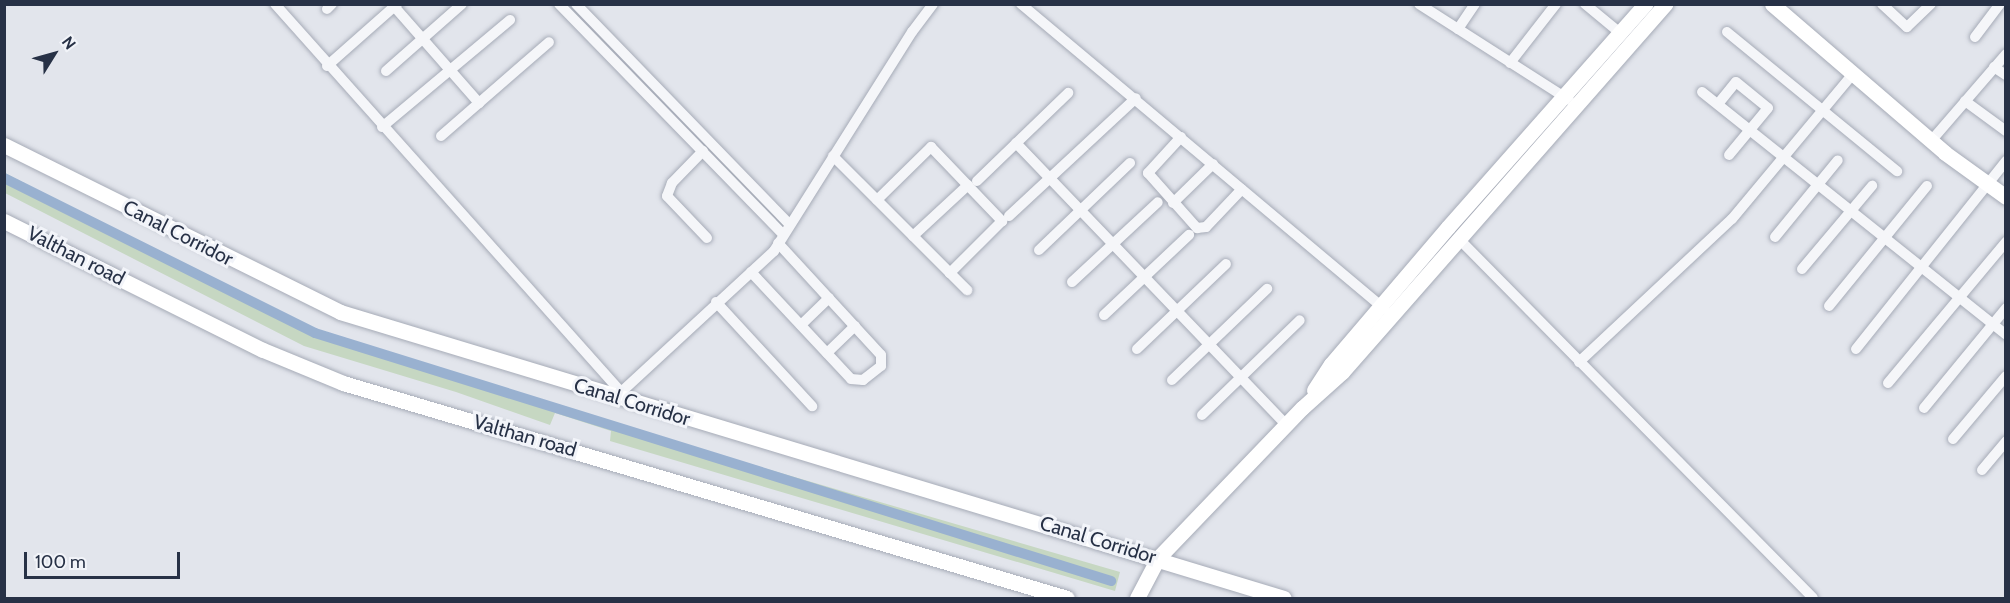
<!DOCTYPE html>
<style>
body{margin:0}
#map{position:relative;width:2010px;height:603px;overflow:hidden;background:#e2e5ec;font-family:Cabin,sans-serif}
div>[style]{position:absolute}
.green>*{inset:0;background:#c6d7c2}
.canal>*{height:10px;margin:-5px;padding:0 5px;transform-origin:5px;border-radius:5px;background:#99b1d0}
.roads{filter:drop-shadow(0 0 2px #a6abb7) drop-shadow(0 0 2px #a6abb7)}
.street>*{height:10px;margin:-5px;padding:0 5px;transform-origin:5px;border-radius:5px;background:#f5f6f9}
.secondary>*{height:15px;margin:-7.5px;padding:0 7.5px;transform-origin:7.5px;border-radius:7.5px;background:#fff}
span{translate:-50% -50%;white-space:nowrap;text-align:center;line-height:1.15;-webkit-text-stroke:6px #f2f4f9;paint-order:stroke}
.street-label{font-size:20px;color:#273146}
.frame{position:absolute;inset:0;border:6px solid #273146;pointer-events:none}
.north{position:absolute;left:24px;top:24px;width:60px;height:60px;-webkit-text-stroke:4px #f2f4f9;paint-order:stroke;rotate:53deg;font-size:16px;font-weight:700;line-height:24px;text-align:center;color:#273146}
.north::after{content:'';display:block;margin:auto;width:21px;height:27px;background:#273146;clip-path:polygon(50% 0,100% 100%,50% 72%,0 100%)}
.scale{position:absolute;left:24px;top:552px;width:156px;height:27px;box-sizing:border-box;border:3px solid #273146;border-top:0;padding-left:8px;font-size:18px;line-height:21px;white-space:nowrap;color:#273146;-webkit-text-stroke:4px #f2f4f9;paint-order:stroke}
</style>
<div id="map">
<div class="green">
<i style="clip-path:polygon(5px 173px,314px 337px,1120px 572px,1115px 591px,610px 441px,611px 431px,555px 413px,550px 425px,456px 392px,304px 346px,5px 193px)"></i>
</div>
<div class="canal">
<i style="left:4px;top:178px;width:347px;rotate:26.5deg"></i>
<i style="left:315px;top:333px;width:834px;rotate:17.3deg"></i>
</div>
<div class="roads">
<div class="street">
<i style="left:275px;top:4px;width:520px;rotate:48.27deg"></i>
<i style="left:392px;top:4px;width:132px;rotate:48.7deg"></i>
<i style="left:559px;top:4px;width:321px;rotate:45.8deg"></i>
<i style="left:576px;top:4px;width:306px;rotate:45.9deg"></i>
<i style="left:1021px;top:4px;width:474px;rotate:40deg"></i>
<i style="left:1419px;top:4px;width:178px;rotate:32.6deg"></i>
<i style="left:1585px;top:4px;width:45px;rotate:39.6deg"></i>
<i style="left:1882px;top:4px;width:34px;rotate:43deg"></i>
<i style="left:1907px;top:27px;width:33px;rotate:-44deg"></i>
<i style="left:327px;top:9px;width:7px;rotate:-45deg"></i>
<i style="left:1458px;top:29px;width:30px;rotate:-56deg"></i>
<i style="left:1727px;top:32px;width:220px;rotate:39.3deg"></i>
<i style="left:1975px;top:37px;width:41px;rotate:-52.9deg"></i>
<i style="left:1510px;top:63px;width:75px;rotate:-52.1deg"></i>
<i style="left:327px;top:66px;width:94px;rotate:-41.5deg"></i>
<i style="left:1994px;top:67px;width:14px;rotate:34deg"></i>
<i style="left:386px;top:71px;width:101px;rotate:-41.4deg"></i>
<i style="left:1702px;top:92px;width:389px;rotate:38.6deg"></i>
<i style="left:1965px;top:101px;width:51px;rotate:36.2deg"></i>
<i style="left:1718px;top:104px;width:28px;rotate:-51deg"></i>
<i style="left:1736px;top:82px;width:41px;rotate:39.1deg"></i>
<i style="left:1768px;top:108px;width:61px;rotate:129.7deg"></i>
<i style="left:382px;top:127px;width:167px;rotate:-39.9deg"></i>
<i style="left:441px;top:136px;width:143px;rotate:-41deg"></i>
<i style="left:1181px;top:137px;width:49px;rotate:132.5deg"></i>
<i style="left:1148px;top:173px;width:74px;rotate:48.3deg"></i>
<i style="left:1197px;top:228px;width:9px;rotate:-6deg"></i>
<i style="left:1206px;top:227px;width:52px;rotate:-46.5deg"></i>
<i style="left:1931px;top:141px;width:115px;rotate:-49.2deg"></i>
<i style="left:1016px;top:143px;width:390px;rotate:46.2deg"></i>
<i style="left:703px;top:151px;width:45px;rotate:134.1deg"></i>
<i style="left:672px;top:183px;width:14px;rotate:111deg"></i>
<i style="left:667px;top:196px;width:58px;rotate:46.4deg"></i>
<i style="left:833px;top:156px;width:190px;rotate:45deg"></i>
<i style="left:977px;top:181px;width:127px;rotate:-44deg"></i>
<i style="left:877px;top:200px;width:76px;rotate:-44.5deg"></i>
<i style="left:931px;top:147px;width:103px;rotate:46.2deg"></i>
<i style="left:1002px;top:221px;width:74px;rotate:135deg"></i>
<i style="left:1173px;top:203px;width:56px;rotate:-44.3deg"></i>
<i style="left:1009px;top:216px;width:173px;rotate:-42.9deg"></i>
<i style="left:913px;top:236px;width:75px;rotate:-42.8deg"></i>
<i style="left:1775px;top:237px;width:99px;rotate:-50.7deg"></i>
<i style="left:1459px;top:239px;width:504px;rotate:45.4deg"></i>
<i style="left:1039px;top:250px;width:126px;rotate:-43.7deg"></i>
<i style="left:1802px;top:269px;width:109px;rotate:-49.9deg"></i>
<i style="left:751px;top:272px;width:146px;rotate:46.9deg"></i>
<i style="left:851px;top:379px;width:12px;rotate:5deg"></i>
<i style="left:863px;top:380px;width:23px;rotate:-38deg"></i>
<i style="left:881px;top:366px;width:11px;rotate:-90deg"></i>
<i style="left:881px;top:355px;width:152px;rotate:-132.6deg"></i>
<i style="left:1072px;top:282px;width:117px;rotate:-42.9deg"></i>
<i style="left:716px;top:302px;width:142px;rotate:47.3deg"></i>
<i style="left:1829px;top:306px;width:155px;rotate:-50.8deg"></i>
<i style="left:1104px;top:315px;width:117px;rotate:-43.3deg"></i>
<i style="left:801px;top:325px;width:39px;rotate:-44deg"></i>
<i style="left:1137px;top:349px;width:123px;rotate:-43.7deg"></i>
<i style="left:1856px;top:349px;width:241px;rotate:-51.4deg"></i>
<i style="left:827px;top:353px;width:39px;rotate:-44deg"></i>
<i style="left:1579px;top:362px;width:209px;rotate:-43.1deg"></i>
<i style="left:1732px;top:219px;width:187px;rotate:-50.2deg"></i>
<i style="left:1172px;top:380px;width:132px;rotate:-43.8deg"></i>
<i style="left:1888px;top:383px;width:184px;rotate:-50.1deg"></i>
<i style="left:618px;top:395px;width:212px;rotate:-42.7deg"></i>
<i style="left:774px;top:251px;width:259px;rotate:-57.8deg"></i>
<i style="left:912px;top:32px;width:35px;rotate:-53deg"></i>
<i style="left:1924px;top:408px;width:129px;rotate:-50.6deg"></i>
<i style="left:1202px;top:415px;width:136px;rotate:-44.1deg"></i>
<i style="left:1953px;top:439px;width:82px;rotate:-49.9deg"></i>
<i style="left:1982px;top:470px;width:38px;rotate:-50deg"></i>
</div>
<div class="secondary">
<i style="left:1772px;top:4px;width:228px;rotate:40.7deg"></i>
<i style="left:1945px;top:153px;width:75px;rotate:35.8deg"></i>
<i style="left:4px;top:145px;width:375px;rotate:26.4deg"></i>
<i style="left:340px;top:312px;width:986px;rotate:16.86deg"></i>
<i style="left:4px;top:221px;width:289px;rotate:26.5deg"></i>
<i style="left:263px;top:350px;width:87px;rotate:22.4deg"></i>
<i style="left:343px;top:383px;width:755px;rotate:16.54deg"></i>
<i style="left:1314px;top:390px;width:31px;rotate:-57deg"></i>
<i style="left:1331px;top:364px;width:180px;rotate:-49.5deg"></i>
<i style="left:1448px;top:227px;width:298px;rotate:-48.5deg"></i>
<i style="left:1137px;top:598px;width:45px;rotate:-62.3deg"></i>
<i style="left:1158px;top:558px;width:208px;rotate:-46.2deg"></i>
<i style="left:1302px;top:408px;width:54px;rotate:-42deg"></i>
<i style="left:1342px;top:372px;width:490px;rotate:-48.7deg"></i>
</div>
</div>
<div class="street-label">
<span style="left:178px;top:233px;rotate:27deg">Canal Corridor</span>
<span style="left:76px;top:256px;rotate:27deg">Valthan road</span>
<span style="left:632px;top:402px;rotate:17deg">Canal Corridor</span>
<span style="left:525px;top:436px;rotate:16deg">Valthan road</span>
<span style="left:1098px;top:540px;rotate:17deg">Canal Corridor</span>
</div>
<div class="frame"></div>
<div class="north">N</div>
<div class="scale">100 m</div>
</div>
